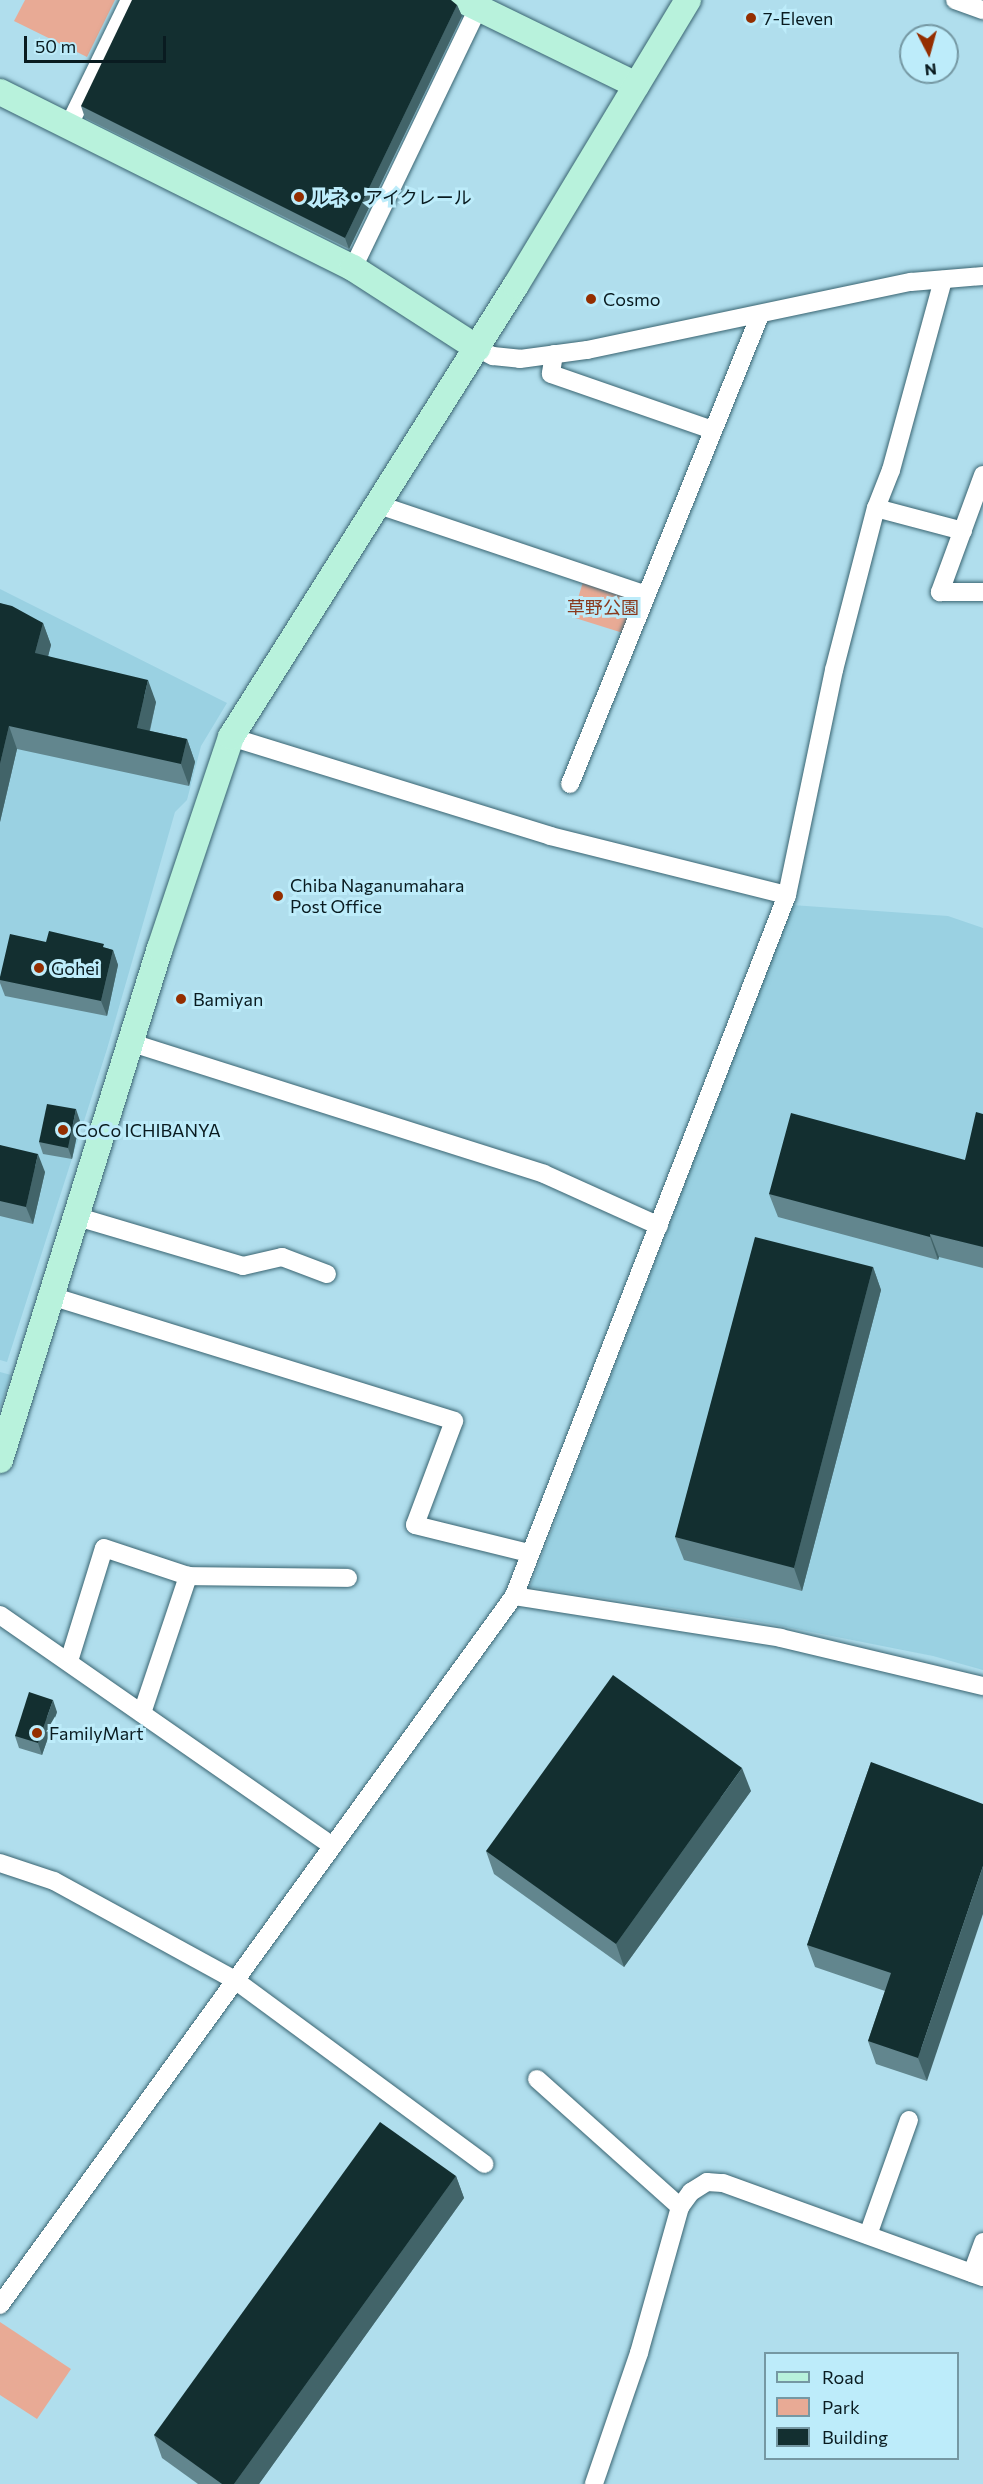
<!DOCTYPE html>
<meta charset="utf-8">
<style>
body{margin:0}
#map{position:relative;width:983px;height:2484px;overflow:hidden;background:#b0deed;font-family:Commissioner,"Noto Sans JP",sans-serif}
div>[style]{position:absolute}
.built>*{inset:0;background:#9ad1e2}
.green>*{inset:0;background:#e8aa95}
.roads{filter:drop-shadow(0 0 2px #396471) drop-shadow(0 0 2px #396471)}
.street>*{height:18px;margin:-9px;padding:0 9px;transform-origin:9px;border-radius:9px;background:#fff}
.secondary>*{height:26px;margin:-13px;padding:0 13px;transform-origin:13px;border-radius:13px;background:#b8f2dc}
.wall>*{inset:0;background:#62868e}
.shaded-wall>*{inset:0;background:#426469}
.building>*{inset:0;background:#132f30}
.dots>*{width:16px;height:16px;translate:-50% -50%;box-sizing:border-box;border:3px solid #bdecfa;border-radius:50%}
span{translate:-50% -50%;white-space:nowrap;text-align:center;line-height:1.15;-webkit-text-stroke:6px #bdecfa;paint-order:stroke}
.poi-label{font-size:18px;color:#091b20}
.left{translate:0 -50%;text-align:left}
.park-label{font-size:18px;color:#89391d}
.legend{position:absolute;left:764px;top:2352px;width:195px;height:108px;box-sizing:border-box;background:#bdecfa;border:2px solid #7598a3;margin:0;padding:8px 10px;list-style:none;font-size:18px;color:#091b20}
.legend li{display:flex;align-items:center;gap:12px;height:30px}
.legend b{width:30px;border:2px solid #7598a3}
.north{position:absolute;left:899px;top:24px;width:60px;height:60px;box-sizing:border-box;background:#bdecfa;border:2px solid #7598a3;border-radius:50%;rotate:174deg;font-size:16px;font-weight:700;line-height:24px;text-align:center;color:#091b20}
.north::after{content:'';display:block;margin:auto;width:21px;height:27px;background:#942e00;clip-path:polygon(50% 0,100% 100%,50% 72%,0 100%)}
.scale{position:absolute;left:24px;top:36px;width:142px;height:27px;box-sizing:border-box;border:3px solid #091b20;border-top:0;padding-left:8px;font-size:18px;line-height:21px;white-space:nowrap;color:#091b20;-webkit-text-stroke:4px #bdecfa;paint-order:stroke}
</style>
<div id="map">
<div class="built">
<i style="clip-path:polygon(0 589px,227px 703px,201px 746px,187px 800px,175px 812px,107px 1049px,7px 1362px,0 1360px)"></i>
<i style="clip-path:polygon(792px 905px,948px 916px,983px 928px,983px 1670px,933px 1656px,745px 1619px,530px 1587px)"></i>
<i style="clip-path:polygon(0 1372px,11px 1375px,0 1408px)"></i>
</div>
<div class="green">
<i style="clip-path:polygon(25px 0,115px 0,87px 57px,14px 21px)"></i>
<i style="clip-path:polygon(583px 582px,634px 598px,623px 633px,572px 617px)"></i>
<i style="clip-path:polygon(0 2322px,71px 2369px,37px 2419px,0 2395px)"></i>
</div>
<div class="roads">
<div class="street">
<i style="left:955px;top:0;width:30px;rotate:20deg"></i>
<i style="left:68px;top:127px;width:141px;rotate:-64deg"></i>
<i style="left:353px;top:268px;width:297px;rotate:-64.3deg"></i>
<i style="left:477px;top:348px;width:18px;rotate:27deg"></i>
<i style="left:493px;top:356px;width:27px;rotate:6deg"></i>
<i style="left:520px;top:359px;width:68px;rotate:-7.7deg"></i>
<i style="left:587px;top:350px;width:331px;rotate:-11.9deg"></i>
<i style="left:911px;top:282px;width:72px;rotate:-4.8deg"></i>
<i style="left:554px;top:354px;width:20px;rotate:99deg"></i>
<i style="left:551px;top:374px;width:171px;rotate:19.1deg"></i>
<i style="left:983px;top:475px;width:125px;rotate:110.2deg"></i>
<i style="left:940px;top:592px;width:43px"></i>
<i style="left:379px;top:505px;width:282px;rotate:18.6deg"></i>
<i style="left:876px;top:508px;width:90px;rotate:14.8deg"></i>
<i style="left:231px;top:737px;width:334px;rotate:17.2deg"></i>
<i style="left:550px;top:836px;width:244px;rotate:14deg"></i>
<i style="left:570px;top:784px;width:506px;rotate:-67.95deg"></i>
<i style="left:132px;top:1043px;width:432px;rotate:17.6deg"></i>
<i style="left:544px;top:1174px;width:126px;rotate:24.3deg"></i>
<i style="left:78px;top:1217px;width:172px;rotate:16.5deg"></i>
<i style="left:243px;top:1266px;width:40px;rotate:-13deg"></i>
<i style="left:282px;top:1257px;width:48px;rotate:20.7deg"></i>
<i style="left:51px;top:1296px;width:422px;rotate:17.2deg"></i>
<i style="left:454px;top:1421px;width:111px;rotate:110.6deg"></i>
<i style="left:415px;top:1525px;width:117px;rotate:13.8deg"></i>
<i style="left:514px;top:1596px;width:270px;rotate:8.9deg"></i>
<i style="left:781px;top:1638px;width:208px;rotate:13.4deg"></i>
<i style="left:0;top:1615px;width:403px;rotate:34.8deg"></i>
<i style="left:69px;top:1661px;width:118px;rotate:-72.8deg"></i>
<i style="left:104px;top:1548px;width:89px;rotate:18.4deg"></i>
<i style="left:188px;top:1576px;width:160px;rotate:0.7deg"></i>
<i style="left:142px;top:1713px;width:145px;rotate:-71.4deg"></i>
<i style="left:0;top:1863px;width:57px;rotate:18.4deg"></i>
<i style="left:54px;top:1881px;width:206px;rotate:28.7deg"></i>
<i style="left:235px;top:1980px;width:310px;rotate:36.4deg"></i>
<i style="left:537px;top:2079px;width:192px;rotate:41.8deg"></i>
<i style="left:680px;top:2207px;width:152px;rotate:105.7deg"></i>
<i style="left:639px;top:2353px;width:139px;rotate:109deg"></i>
<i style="left:680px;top:2207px;width:19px;rotate:-54deg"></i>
<i style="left:691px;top:2192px;width:19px;rotate:-32deg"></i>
<i style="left:707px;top:2182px;width:16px;rotate:4deg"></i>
<i style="left:723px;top:2183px;width:276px;rotate:19.9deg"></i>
<i style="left:868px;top:2235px;width:122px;rotate:-70.4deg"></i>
<i style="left:972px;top:2273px;width:33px;rotate:-70deg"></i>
<i style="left:0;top:2305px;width:876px;rotate:-54.06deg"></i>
<i style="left:514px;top:1596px;width:752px;rotate:-68.72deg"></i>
<i style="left:787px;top:895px;width:230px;rotate:-78.2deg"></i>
<i style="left:834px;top:670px;width:167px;rotate:-75.5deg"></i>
<i style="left:876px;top:508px;width:41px;rotate:-68.5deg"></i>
<i style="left:891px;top:470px;width:197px;rotate:-74.7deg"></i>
</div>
<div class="secondary">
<i style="left:462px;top:0;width:194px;rotate:26deg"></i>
<i style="left:0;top:92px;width:394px;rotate:26.5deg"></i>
<i style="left:353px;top:268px;width:148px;rotate:32.8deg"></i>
<i style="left:0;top:1460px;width:536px;rotate:-72.65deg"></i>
<i style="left:160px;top:948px;width:223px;rotate:-71.4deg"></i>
<i style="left:231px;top:737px;width:534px;rotate:-57.77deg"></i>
<i style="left:516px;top:285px;width:333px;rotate:-58.9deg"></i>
</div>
</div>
<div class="wall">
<i style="clip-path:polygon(457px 5px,462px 16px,349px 249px,85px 118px,81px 106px)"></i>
<i style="clip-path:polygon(0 603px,43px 623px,51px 645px,48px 656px,156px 702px,150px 731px,187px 739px,195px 762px,189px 786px,17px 749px,0 822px)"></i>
<i style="clip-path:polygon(46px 942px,106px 948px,113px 950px,118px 965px,107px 1016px,5px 996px,0 983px,0 977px)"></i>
<i style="clip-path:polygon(983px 1114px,983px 1268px,939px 1257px,938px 1260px,778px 1217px,769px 1194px,965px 1160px)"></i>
<i style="clip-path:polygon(80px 1121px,72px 1159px,43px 1154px,39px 1142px)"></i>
<i style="clip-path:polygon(0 1145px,45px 1172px,33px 1224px,0 1216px)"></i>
<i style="clip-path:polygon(873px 1267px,881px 1290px,802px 1591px,684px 1560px,675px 1537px)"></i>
<i style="clip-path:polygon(57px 1712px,42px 1755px,19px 1748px,15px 1736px)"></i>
<i style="clip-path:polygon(871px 1762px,927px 2081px,876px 2064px,868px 2041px,885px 1991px,815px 1967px,807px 1945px)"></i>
<i style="clip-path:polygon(751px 1791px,624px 1967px,494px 1874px,486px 1851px)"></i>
<i style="clip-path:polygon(456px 2176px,464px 2198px,259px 2484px,198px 2484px,162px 2458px,154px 2435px)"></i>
</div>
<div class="shaded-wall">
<i style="clip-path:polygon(457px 5px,462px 16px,349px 249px,345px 238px)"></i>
<i style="clip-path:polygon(43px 623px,51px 645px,43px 676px,35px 653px)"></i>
<i style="clip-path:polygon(148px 680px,156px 702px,145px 750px,137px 728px)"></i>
<i style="clip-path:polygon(9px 726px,17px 749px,0 822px,0 764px)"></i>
<i style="clip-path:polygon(187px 739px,195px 762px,189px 786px,181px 764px)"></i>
<i style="clip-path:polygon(113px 950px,118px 965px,107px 1016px,101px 1001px)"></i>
<i style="clip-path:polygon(76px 1109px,80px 1121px,72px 1159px,68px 1148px)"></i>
<i style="clip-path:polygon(38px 1154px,45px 1172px,33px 1224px,26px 1207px)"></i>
<i style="clip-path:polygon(930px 1234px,939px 1257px,938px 1260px,930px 1237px)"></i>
<i style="clip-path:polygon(873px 1267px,881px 1290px,802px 1591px,794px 1568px)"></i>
<i style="clip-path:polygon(53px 1700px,57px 1712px,42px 1755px,38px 1743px)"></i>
<i style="clip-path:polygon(742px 1768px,751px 1791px,624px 1967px,616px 1944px)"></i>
<i style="clip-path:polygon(983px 1866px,983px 1914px,927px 2081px,918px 2058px)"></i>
<i style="clip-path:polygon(456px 2176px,464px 2198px,259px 2484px,234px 2484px)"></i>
</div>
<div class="building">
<i style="clip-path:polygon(132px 0,451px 0,457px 5px,345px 238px,81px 106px)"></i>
<i style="clip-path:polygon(0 603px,12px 606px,43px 623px,35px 653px,148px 680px,137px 728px,187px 739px,181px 764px,9px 726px,0 764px)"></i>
<i style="clip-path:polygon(49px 931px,104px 944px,103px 947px,113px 950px,101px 1001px,0 980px,0 977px,10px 934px,46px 942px)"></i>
<i style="clip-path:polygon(47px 1104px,76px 1109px,68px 1148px,39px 1142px)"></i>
<i style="clip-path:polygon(976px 1112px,983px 1114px,983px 1247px,930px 1234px,930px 1237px,769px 1194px,791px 1113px,965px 1160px)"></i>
<i style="clip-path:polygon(0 1145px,38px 1154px,26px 1207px,0 1201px)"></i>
<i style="clip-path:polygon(755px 1237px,873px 1267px,794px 1568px,675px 1537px)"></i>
<i style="clip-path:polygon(613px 1675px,742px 1768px,616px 1944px,486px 1851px)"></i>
<i style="clip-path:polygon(29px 1692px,53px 1700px,38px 1743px,15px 1736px)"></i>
<i style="clip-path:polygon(871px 1762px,983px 1804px,983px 1866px,918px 2058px,868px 2041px,891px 1973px,807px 1945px)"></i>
<i style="clip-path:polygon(380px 2122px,456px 2176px,234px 2484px,222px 2484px,154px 2435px)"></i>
</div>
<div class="dots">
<i style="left:751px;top:18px;background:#942e00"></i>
<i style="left:299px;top:197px;background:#942e00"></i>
<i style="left:591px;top:299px;background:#942e00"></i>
<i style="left:278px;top:896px;background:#942e00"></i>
<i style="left:39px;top:968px;background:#942e00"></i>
<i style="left:181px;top:999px;background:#942e00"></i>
<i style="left:63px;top:1130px;background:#942e00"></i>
<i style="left:37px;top:1733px;background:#942e00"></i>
</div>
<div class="poi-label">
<span class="left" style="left:763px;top:18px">7-Eleven</span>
<span class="left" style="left:311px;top:197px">ルネ・アイクレール</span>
<span class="left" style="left:603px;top:299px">Cosmo</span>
<span class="left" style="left:290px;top:896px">Chiba Naganumahara<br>Post Office</span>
<span class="left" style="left:51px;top:968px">Gohei</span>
<span class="left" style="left:193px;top:999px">Bamiyan</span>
<span class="left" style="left:75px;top:1130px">CoCo ICHIBANYA</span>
<span class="left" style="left:49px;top:1733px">FamilyMart</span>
</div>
<div class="park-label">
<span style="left:603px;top:607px">草野公園</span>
</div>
<ul class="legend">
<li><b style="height:8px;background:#b8f2dc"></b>Road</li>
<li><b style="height:16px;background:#e8aa95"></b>Park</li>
<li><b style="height:16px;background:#132f30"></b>Building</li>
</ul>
<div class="north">N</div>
<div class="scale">50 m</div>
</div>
